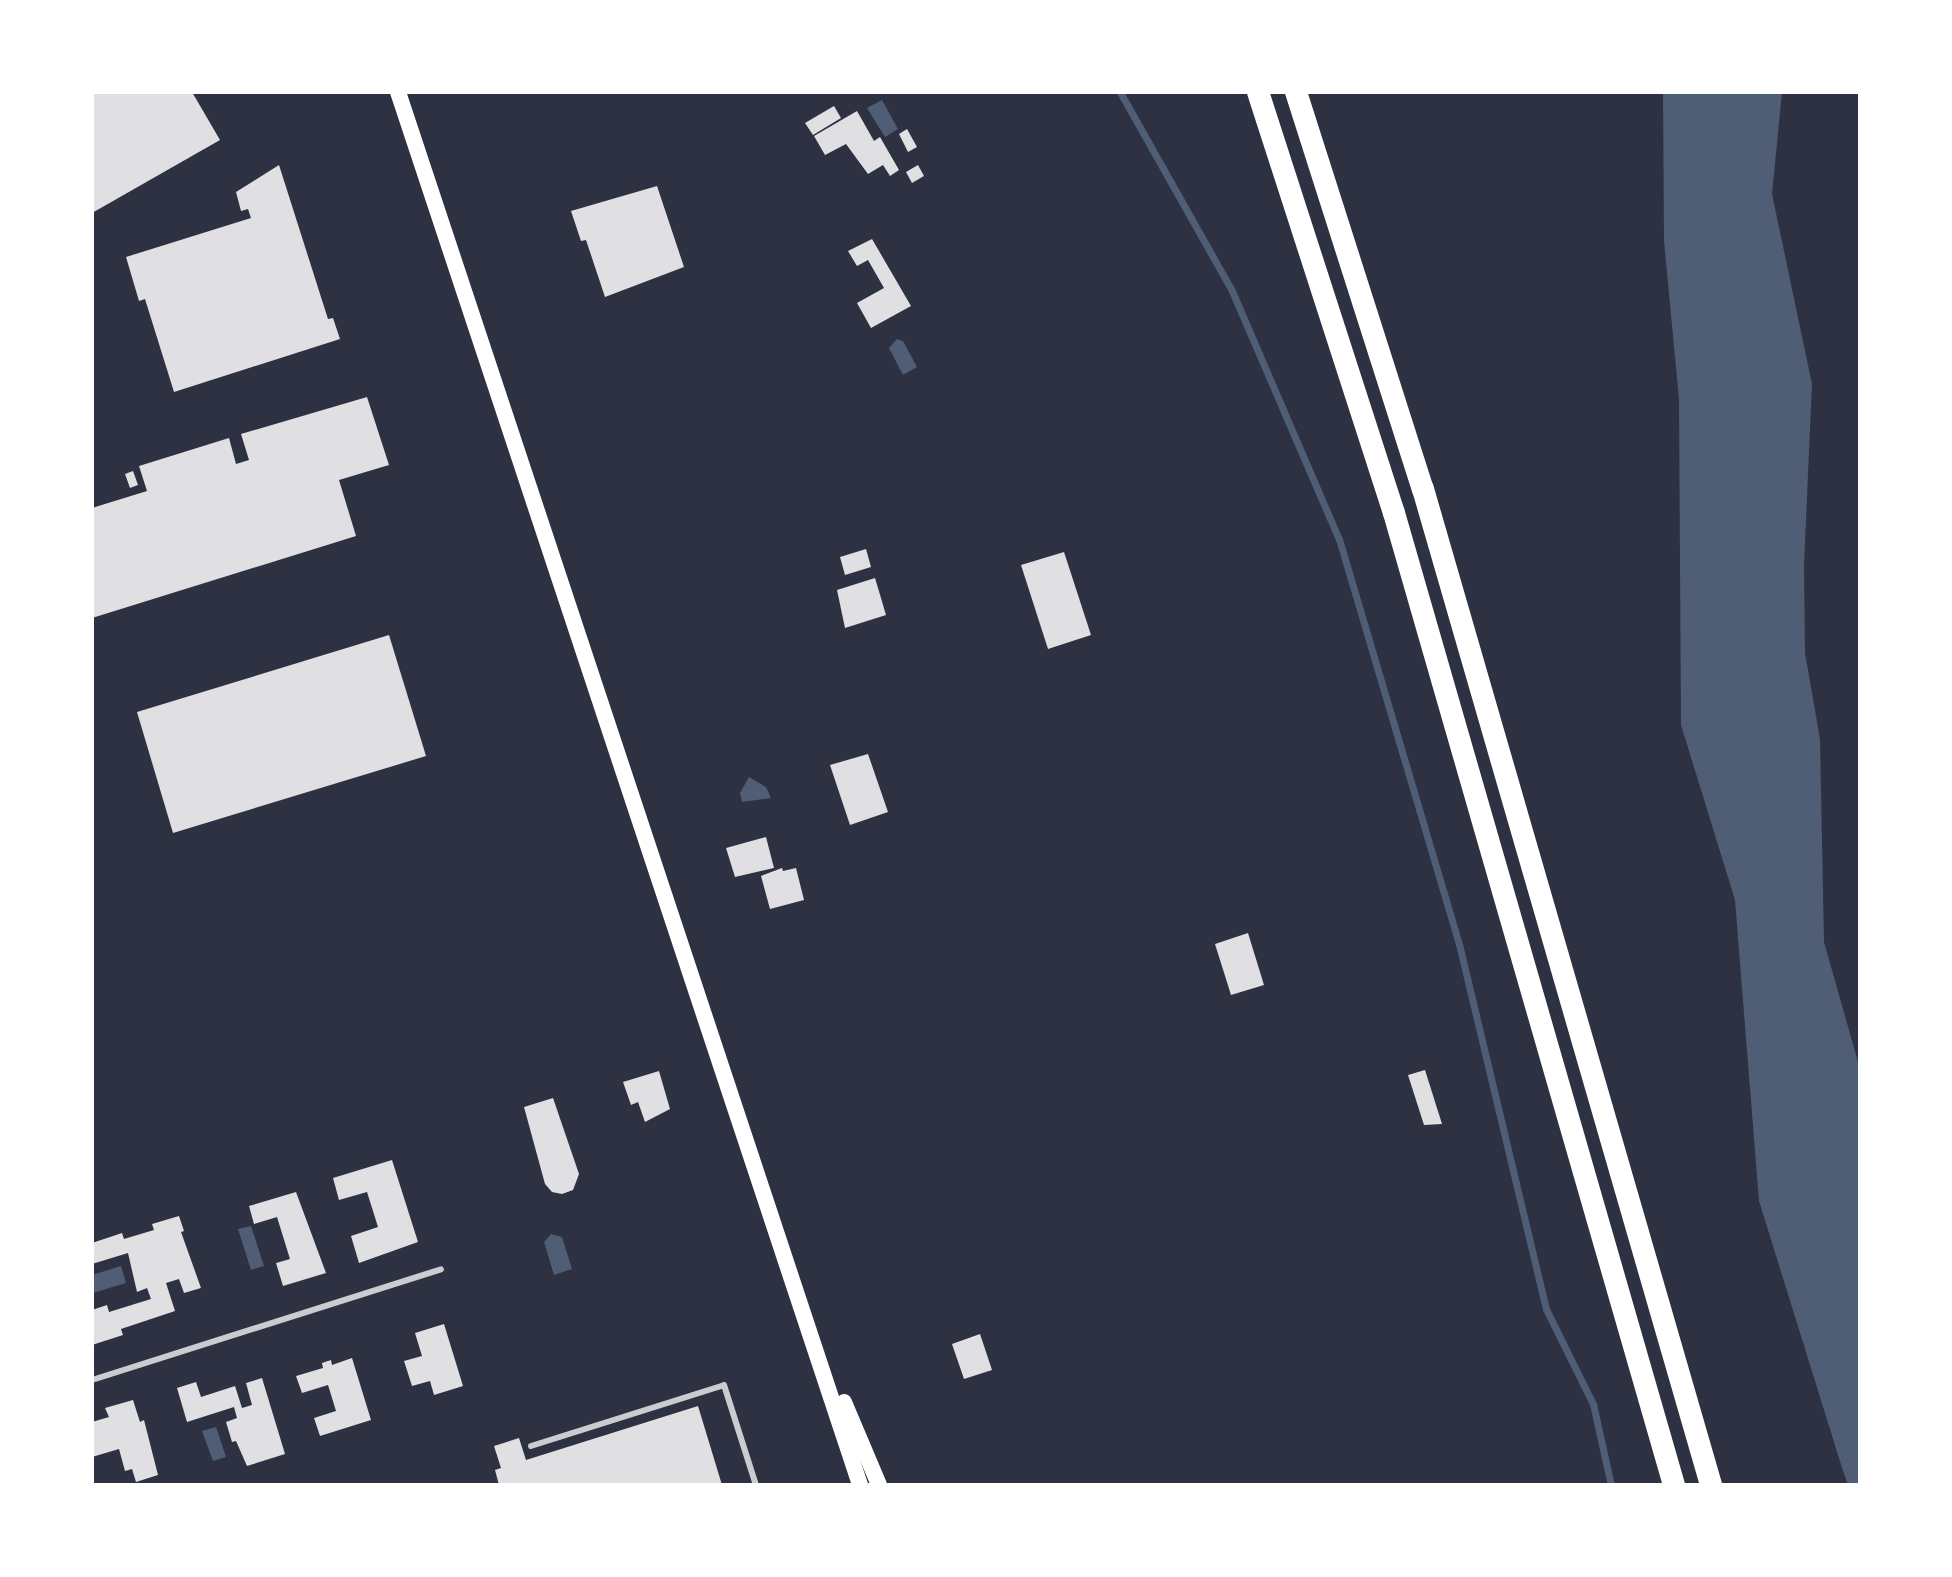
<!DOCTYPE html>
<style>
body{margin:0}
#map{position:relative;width:1952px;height:1577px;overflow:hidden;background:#2d3142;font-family:"Playfair Display",serif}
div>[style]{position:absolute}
.water>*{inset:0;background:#4f5d75}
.stream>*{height:7px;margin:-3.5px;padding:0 3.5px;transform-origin:3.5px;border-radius:3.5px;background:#4f5d75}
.building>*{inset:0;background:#e0e0e3}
.service>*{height:6px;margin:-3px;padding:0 3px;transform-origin:3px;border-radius:3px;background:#caccd0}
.secondary>*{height:16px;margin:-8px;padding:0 8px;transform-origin:8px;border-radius:8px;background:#fff}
.trunk>*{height:22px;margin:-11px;padding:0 11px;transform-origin:11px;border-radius:11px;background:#fff}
span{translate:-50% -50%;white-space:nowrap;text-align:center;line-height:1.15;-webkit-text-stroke:8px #fff;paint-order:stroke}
.frame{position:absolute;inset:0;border:94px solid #fff;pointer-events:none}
</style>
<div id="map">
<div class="water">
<i style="clip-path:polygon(1663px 92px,1782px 92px,1772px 194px,1812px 384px,1804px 565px,1805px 653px,1820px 739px,1824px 942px,1860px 1069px,1860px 1485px,1848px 1485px,1843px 1471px,1759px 1201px,1735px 900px,1681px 725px,1679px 399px,1664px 241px)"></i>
<i style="clip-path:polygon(882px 100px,898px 129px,885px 137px,867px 108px)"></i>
<i style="clip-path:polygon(897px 339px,903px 341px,917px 367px,903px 375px,889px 348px)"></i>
<i style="clip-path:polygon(749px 777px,766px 787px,771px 798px,742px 802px,740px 793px)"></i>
<i style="clip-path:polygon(251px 1226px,264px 1266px,251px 1270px,238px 1229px)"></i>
<i style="clip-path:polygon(551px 1234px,562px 1237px,572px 1269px,554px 1275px,544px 1242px)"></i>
<i style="clip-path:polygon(121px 1266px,126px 1283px,93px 1293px,92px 1275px)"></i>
<i style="clip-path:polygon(216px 1427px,226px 1457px,213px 1461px,202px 1431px)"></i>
</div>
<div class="stream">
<i style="left:1120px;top:92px;width:228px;rotate:60.6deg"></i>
<i style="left:1232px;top:291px;width:270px;rotate:66.7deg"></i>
<i style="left:1339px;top:539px;width:422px;rotate:73.5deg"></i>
<i style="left:1459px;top:944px;width:375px;rotate:76.6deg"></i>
<i style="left:1546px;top:1309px;width:106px;rotate:63.7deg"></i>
<i style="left:1593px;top:1404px;width:83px;rotate:77.5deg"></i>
</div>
<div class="building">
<i style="clip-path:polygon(92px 92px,192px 92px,220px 140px,92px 213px)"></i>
<i style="clip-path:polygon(834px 106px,841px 118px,813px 135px,805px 123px)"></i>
<i style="clip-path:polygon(857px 111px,874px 141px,880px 137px,899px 170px,890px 176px,883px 165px,868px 174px,846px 144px,825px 155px,814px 136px)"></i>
<i style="clip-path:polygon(907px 129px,917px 147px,908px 152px,899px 134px)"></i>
<i style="clip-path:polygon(279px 165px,328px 319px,333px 318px,340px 339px,174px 392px,145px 299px,139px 301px,126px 257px,251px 218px,248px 209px,241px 211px,236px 192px)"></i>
<i style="clip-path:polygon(918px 165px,924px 176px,912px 183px,906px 172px)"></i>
<i style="clip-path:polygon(657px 186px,684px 267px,605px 297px,586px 240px,581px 241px,571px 211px)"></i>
<i style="clip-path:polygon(872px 239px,911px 306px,871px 328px,857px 303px,884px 288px,868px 260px,857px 266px,848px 251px)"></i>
<i style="clip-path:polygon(367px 397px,389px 465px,339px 480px,356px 536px,92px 618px,92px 508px,147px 491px,139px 466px,229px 438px,236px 464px,249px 460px,241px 434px)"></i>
<i style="clip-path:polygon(133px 471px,138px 485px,130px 488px,125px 474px)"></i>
<i style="clip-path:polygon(866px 549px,871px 567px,845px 575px,840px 557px)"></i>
<i style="clip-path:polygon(1064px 552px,1091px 635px,1048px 649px,1021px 565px)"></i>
<i style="clip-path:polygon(875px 578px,886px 615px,845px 628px,837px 590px)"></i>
<i style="clip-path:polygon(389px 635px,426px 756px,173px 833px,137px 712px)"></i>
<i style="clip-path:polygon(868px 754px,888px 812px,850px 825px,830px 765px)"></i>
<i style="clip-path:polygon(766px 837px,774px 868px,735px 877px,726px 848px)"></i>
<i style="clip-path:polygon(782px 868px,783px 871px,796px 868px,804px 900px,770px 909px,761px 876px)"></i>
<i style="clip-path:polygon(1248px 933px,1264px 985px,1231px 995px,1215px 944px)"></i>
<i style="clip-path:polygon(1425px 1070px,1442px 1124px,1424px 1125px,1408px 1075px)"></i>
<i style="clip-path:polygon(659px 1071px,670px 1109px,645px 1122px,638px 1102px,631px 1105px,623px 1082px)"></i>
<i style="clip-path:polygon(553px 1098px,579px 1174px,573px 1190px,562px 1194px,552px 1192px,545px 1184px,524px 1107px)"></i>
<i style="clip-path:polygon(392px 1160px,418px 1242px,359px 1263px,351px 1236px,378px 1227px,367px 1192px,339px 1200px,333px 1178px)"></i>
<i style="clip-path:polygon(296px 1192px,326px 1273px,283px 1286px,276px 1263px,290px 1259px,277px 1217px,254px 1224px,249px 1206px)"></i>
<i style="clip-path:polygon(179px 1216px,184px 1231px,181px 1232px,201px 1288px,184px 1293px,179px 1279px,166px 1283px,175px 1311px,121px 1329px,123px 1335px,92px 1345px,92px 1310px,107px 1305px,109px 1312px,151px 1299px,147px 1288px,137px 1292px,128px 1253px,92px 1264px,92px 1243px,122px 1233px,124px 1239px,154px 1230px,152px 1224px)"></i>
<i style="clip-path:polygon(444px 1324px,463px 1386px,434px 1395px,430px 1381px,412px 1386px,404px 1361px,422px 1356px,415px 1333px)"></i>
<i style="clip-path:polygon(980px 1334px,992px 1370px,964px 1379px,952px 1344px)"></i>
<i style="clip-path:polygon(352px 1358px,371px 1420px,320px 1436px,314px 1418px,336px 1411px,328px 1385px,302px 1393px,296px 1376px,323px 1368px,322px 1363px,331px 1360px,332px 1365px)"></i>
<i style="clip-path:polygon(262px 1378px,285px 1454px,247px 1466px,236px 1441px,232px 1442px,226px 1422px,237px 1418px,234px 1407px,187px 1422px,177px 1388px,196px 1382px,201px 1397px,235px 1386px,242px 1408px,252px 1405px,246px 1383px)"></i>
<i style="clip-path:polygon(133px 1400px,140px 1422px,144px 1420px,158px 1475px,136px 1482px,132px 1469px,125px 1471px,119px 1449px,92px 1457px,92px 1422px,109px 1417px,105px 1408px)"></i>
<i style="clip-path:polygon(698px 1406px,722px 1485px,499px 1485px,495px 1470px,501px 1468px,494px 1446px,519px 1438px,526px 1460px)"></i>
</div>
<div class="service">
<i style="left:92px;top:1380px;width:366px;rotate:-17.6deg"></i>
<i style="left:531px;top:1446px;width:202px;rotate:-17.5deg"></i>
<i style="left:724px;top:1385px;width:105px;rotate:72.3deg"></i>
</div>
<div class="secondary">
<i style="left:398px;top:92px;width:1468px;rotate:71.65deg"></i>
<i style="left:844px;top:1402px;width:90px;rotate:67.1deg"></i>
</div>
<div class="trunk">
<i style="left:1258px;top:92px;width:442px;rotate:72.1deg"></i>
<i style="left:1394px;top:513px;width:1012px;rotate:73.93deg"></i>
<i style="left:1296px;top:92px;width:417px;rotate:72.3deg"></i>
<i style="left:1423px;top:489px;width:1037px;rotate:73.87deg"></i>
</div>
<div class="frame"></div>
</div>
